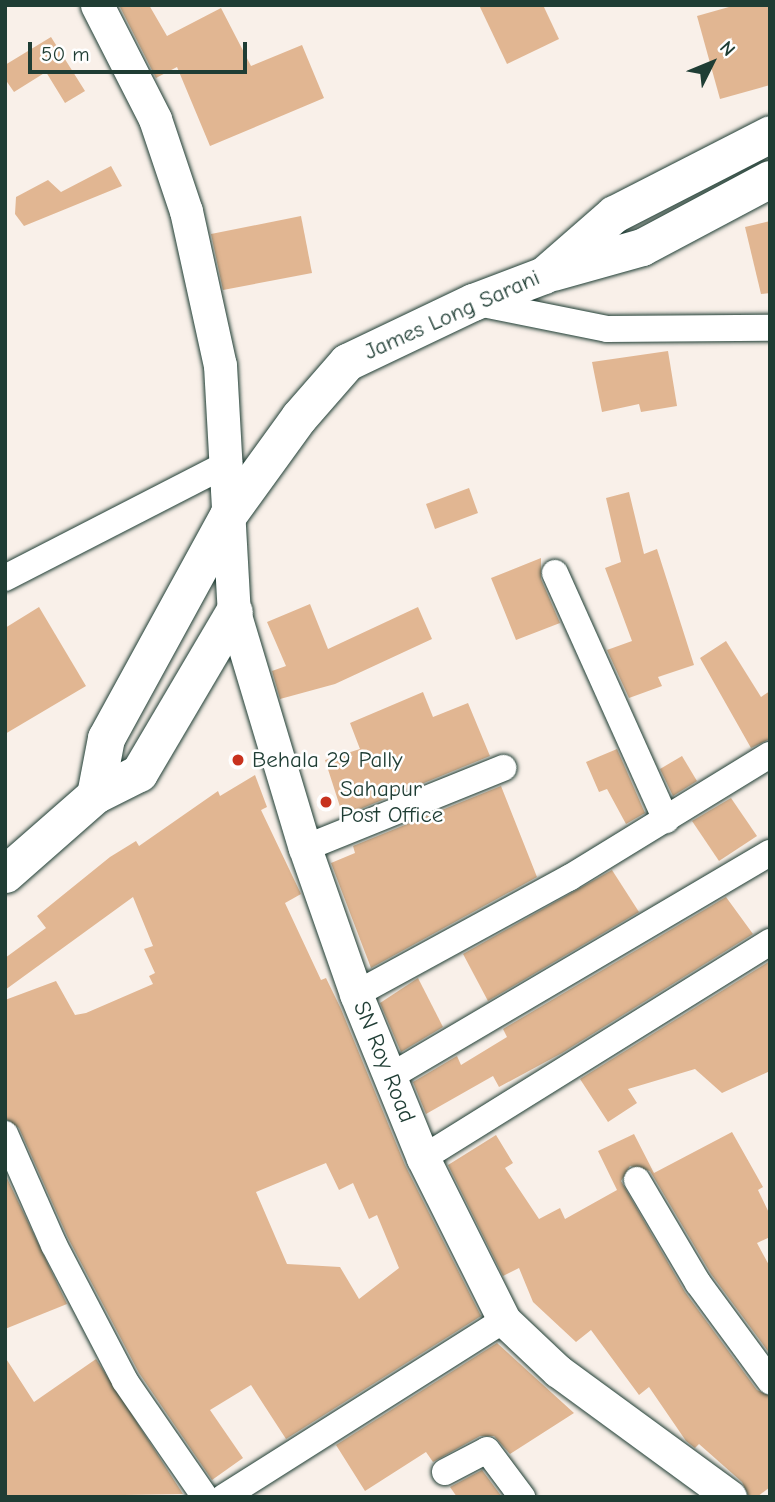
<!DOCTYPE html>
<style>
body{margin:0}
#map{position:relative;width:775px;height:1502px;overflow:hidden;background:#f9f0e9;font-family:"Comic Neue",sans-serif}
div>[style]{position:absolute}
.building>*{inset:0;background:#e1b692}
.roads{filter:drop-shadow(0 0 2px #1f3d34) drop-shadow(0 0 2px #1f3d34)}
.minor>*{height:26px;margin:-13px;padding:0 13px;transform-origin:13px;border-radius:13px;background:#fff}
.tertiary>*{height:33px;margin:-16.5px;padding:0 16.5px;transform-origin:16.5px;border-radius:16.5px;background:#fff}
.secondary>*{height:37px;margin:-18.5px;padding:0 18.5px;transform-origin:18.5px;border-radius:18.5px;background:#fff}
.dots>*{width:19px;height:19px;translate:-50% -50%;box-sizing:border-box;border:4px solid #fff;border-radius:50%}
span{translate:-50% -50%;white-space:nowrap;text-align:center;line-height:1.15;-webkit-text-stroke:5px #fff;paint-order:stroke}
.street-label{font-size:23px;color:#1f3d34}
.poi-label{font-size:23px;color:#1f3d34}
.left{translate:0 -50%;text-align:left}
.frame{position:absolute;inset:0;border:7px solid #1f3d34;pointer-events:none}
.north{position:absolute;left:677px;top:28px;width:70px;height:70px;-webkit-text-stroke:5px #fff;paint-order:stroke;rotate:47deg;font-size:19px;font-weight:700;line-height:28px;text-align:center;color:#1f3d34}
.north::after{content:'';display:block;margin:auto;width:24px;height:32px;background:#1f3d34;clip-path:polygon(50% 0,100% 100%,50% 72%,0 100%)}
.scale{position:absolute;left:28px;top:42px;width:219px;height:32px;box-sizing:border-box;border:4px solid #1f3d34;border-top:0;padding-left:9px;font-size:21px;line-height:24px;white-space:nowrap;color:#1f3d34;-webkit-text-stroke:5px #fff;paint-order:stroke}
</style>
<div id="map">
<div class="building">
<i style="clip-path:polygon(119px 5px,149px 5px,167px 36px,221px 8px,251px 66px,302px 45px,324px 98px,210px 146px,177px 67px,156px 78px)"></i>
<i style="clip-path:polygon(479px 5px,543px 5px,559px 39px,507px 64px)"></i>
<i style="clip-path:polygon(736px 5px,770px 5px,770px 85px,720px 99px,697px 16px)"></i>
<i style="clip-path:polygon(51px 37px,85px 91px,65px 103px,46px 72px,14px 92px,5px 79px,5px 65px)"></i>
<i style="clip-path:polygon(111px 166px,122px 186px,24px 226px,15px 214px,16px 197px,48px 180px,61px 192px)"></i>
<i style="clip-path:polygon(301px 216px,312px 273px,223px 290px,211px 234px)"></i>
<i style="clip-path:polygon(770px 221px,770px 293px,761px 294px,745px 227px)"></i>
<i style="clip-path:polygon(668px 351px,677px 406px,641px 412px,639px 404px,602px 412px,592px 362px)"></i>
<i style="clip-path:polygon(469px 488px,478px 513px,435px 529px,426px 504px)"></i>
<i style="clip-path:polygon(629px 492px,644px 554px,657px 549px,694px 665px,658px 677px,662px 686px,629px 698px,607px 650px,632px 641px,605px 568px,621px 562px,606px 498px)"></i>
<i style="clip-path:polygon(541px 558px,541px 579px,560px 623px,516px 640px,491px 578px)"></i>
<i style="clip-path:polygon(310px 604px,328px 649px,418px 607px,432px 639px,335px 684px,280px 699px,272px 671px,286px 666px,267px 622px)"></i>
<i style="clip-path:polygon(39px 607px,86px 686px,5px 734px,5px 628px)"></i>
<i style="clip-path:polygon(726px 641px,761px 697px,770px 691px,770px 739px,751px 748px,700px 658px)"></i>
<i style="clip-path:polygon(423px 692px,433px 717px,468px 703px,490px 756px,343px 816px,325px 760px,360px 749px,350px 723px)"></i>
<i style="clip-path:polygon(617px 749px,645px 813px,626px 824px,607px 789px,599px 792px,586px 762px)"></i>
<i style="clip-path:polygon(682px 756px,697px 781px,673px 796px,660px 769px)"></i>
<i style="clip-path:polygon(evenodd,255px 775px,267px 807px,261px 810px,301px 894px,285px 903px,321px 980px,326px 978px,341px 1009px,405px 1165px,481px 1316px,286px 1439px,251px 1385px,210px 1410px,243px 1458px,212px 1480px,139px 1373px,68px 1238px,19px 1128px,5px 1118px,5px 1000px,56px 981px,75px 1015px,86px 1013px,153px 984px,149px 976px,155px 973px,144px 949px,153px 946px,133px 897px,5px 990px,5px 958px,46px 928px,37px 916px,110px 857px,136px 841px,139px 846px,218px 791px,220px 796px,255px 775px,326px 1163px,339px 1190px,353px 1183px,369px 1219px,377px 1215px,399px 1268px,359px 1299px,340px 1267px,287px 1264px,256px 1192px,326px 1163px)"></i>
<i style="clip-path:polygon(501px 786px,537px 877px,371px 968px,331px 863px,355px 853px,353px 846px)"></i>
<i style="clip-path:polygon(731px 798px,757px 836px,719px 861px,692px 821px)"></i>
<i style="clip-path:polygon(612px 870px,639px 912px,488px 1001px,463px 954px)"></i>
<i style="clip-path:polygon(726px 897px,753px 934px,562px 1053px,499px 1087px,493px 1076px,426px 1114px,413px 1082px,457px 1056px,461px 1065px,507px 1037px,503px 1029px)"></i>
<i style="clip-path:polygon(770px 961px,770px 1071px,722px 1093px,695px 1069px,628px 1089px,637px 1103px,608px 1122px,580px 1079px)"></i>
<i style="clip-path:polygon(418px 978px,443px 1027px,401px 1052px,380px 1003px)"></i>
<i style="clip-path:polygon(732px 1132px,763px 1187px,758px 1190px,770px 1215px,770px 1237px,757px 1243px,770px 1267px,770px 1354px,711px 1274px,650px 1171px,630px 1166px,621px 1181px,685px 1292px,757px 1390px,770px 1396px,770px 1487px,757px 1497px,749px 1497px,742px 1482px,699px 1444px,695px 1448px,686px 1441px,649px 1387px,639px 1395px,591px 1330px,576px 1342px,533px 1302px,519px 1268px,503px 1276px,448px 1165px,496px 1135px,513px 1163px,505px 1168px,539px 1219px,560px 1208px,565px 1219px,617px 1190px,598px 1151px,634px 1134px,654px 1173px)"></i>
<i style="clip-path:polygon(5px 1174px,67px 1304px,5px 1329px)"></i>
<i style="clip-path:polygon(497px 1343px,574px 1413px,510px 1454px,494px 1436px,480px 1436px,433px 1462px,426px 1452px,365px 1491px,336px 1445px)"></i>
<i style="clip-path:polygon(5px 1357px,34px 1402px,96px 1359px,183px 1494px,5px 1497px)"></i>
<i style="clip-path:polygon(482px 1470px,502px 1497px,457px 1497px,450px 1487px)"></i>
</div>
<div class="roads">
<div class="minor">
<i style="left:473px;top:302px;width:137px;rotate:11.4deg"></i>
<i style="left:607px;top:329px;width:163px;rotate:-0.4deg"></i>
<i style="left:555px;top:573px;width:271px;rotate:65.8deg"></i>
<i style="left:5px;top:578px;width:252px;rotate:-27.2deg"></i>
<i style="left:305px;top:848px;width:214px;rotate:-22deg"></i>
<i style="left:356px;top:994px;width:243px;rotate:-28.6deg"></i>
<i style="left:569px;top:878px;width:236px;rotate:-31.5deg"></i>
<i style="left:391px;top:1076px;width:440px;rotate:-30.5deg"></i>
<i style="left:5px;top:1134px;width:121px;rotate:66.2deg"></i>
<i style="left:54px;top:1245px;width:153px;rotate:62.4deg"></i>
<i style="left:125px;top:1381px;width:141px;rotate:55.4deg"></i>
<i style="left:423px;top:1158px;width:409px;rotate:-31.9deg"></i>
<i style="left:637px;top:1180px;width:120px;rotate:59.4deg"></i>
<i style="left:698px;top:1283px;width:122px;rotate:53.7deg"></i>
<i style="left:445px;top:1472px;width:47px;rotate:-27.6deg"></i>
<i style="left:487px;top:1450px;width:59px;rotate:53.3deg"></i>
<i style="left:224px;top:1497px;width:331px;rotate:-32.3deg"></i>
</div>
<div class="tertiary">
<i style="left:97px;top:5px;width:128px;rotate:63deg"></i>
<i style="left:155px;top:119px;width:97px;rotate:71.4deg"></i>
<i style="left:186px;top:211px;width:158px;rotate:77.6deg"></i>
<i style="left:220px;top:365px;width:247px;rotate:86.8deg"></i>
<i style="left:234px;top:612px;width:246px;rotate:73.3deg"></i>
<i style="left:305px;top:848px;width:155px;rotate:70.7deg"></i>
<i style="left:356px;top:994px;width:177px;rotate:67.8deg"></i>
<i style="left:423px;top:1158px;width:181px;rotate:63.4deg"></i>
<i style="left:504px;top:1320px;width:74px;rotate:43.4deg"></i>
<i style="left:558px;top:1371px;width:213px;rotate:36.2deg"></i>
</div>
<div class="secondary">
<i style="left:553px;top:272px;width:92px;rotate:-15.7deg"></i>
<i style="left:642px;top:247px;width:145px;rotate:-28deg"></i>
<i style="left:95px;top:795px;width:58px;rotate:-79.1deg"></i>
<i style="left:106px;top:738px;width:254px;rotate:-61.3deg"></i>
<i style="left:228px;top:515px;width:121px;rotate:-54.1deg"></i>
<i style="left:299px;top:417px;width:73px;rotate:-48.9deg"></i>
<i style="left:347px;top:362px;width:140px;rotate:-25.5deg"></i>
<i style="left:473px;top:302px;width:76px;rotate:-20.8deg"></i>
<i style="left:544px;top:275px;width:93px;rotate:-41.1deg"></i>
<i style="left:614px;top:214px;width:175px;rotate:-27.1deg"></i>
<i style="left:5px;top:874px;width:120px;rotate:-41.3deg"></i>
<i style="left:95px;top:795px;width:49px;rotate:-26.6deg"></i>
<i style="left:139px;top:773px;width:187px;rotate:-59.5deg"></i>
</div>
</div>
<div class="dots">
<i style="left:238px;top:760px;background:#c8321e"></i>
<i style="left:326px;top:802px;background:#c8321e"></i>
</div>
<div class="street-label">
<span style="left:452px;top:315px;rotate:-24deg">James Long Sarani</span>
<span style="left:384px;top:1062px;rotate:68deg">SN Roy Road</span>
</div>
<div class="poi-label">
<span class="left" style="left:252px;top:760px">Behala 29 Pally</span>
<span class="left" style="left:340px;top:802px">Sahapur<br>Post Office</span>
</div>
<div class="frame"></div>
<div class="north">N</div>
<div class="scale">50 m</div>
</div>
